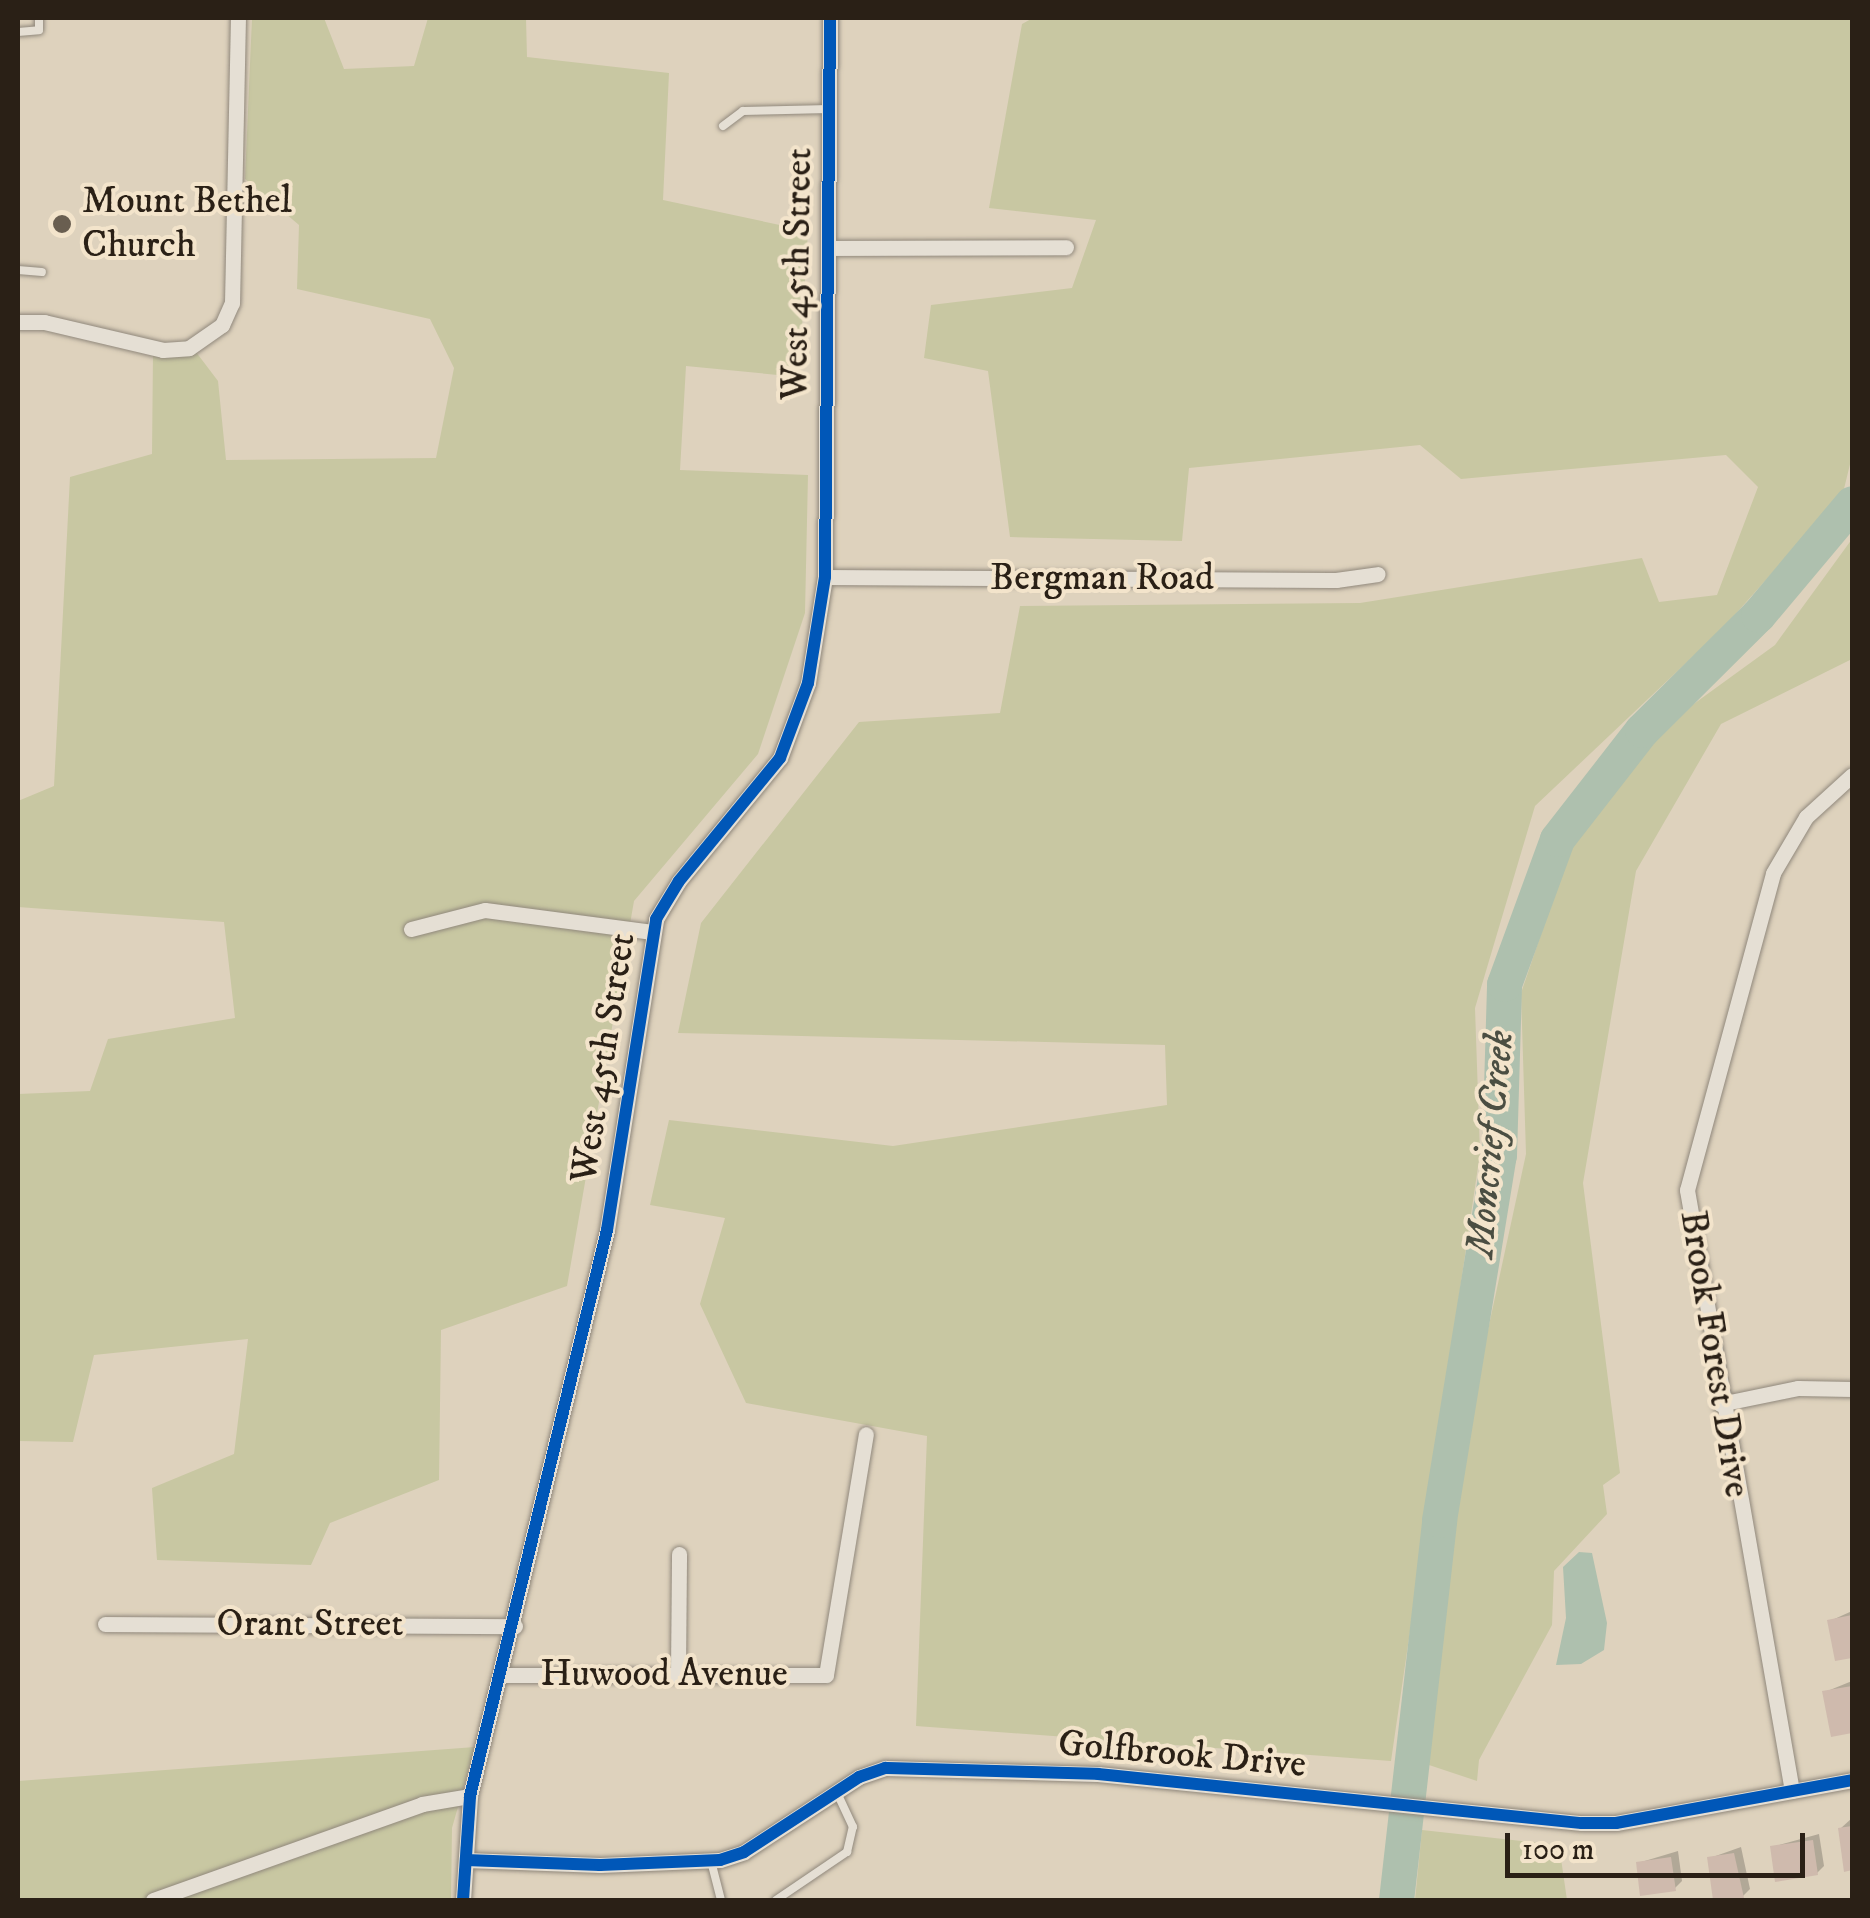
<!DOCTYPE html>
<style>
body{margin:0}
#map{position:relative;width:1870px;height:1918px;overflow:hidden;background:#ded2bd;font-family:"IM FELL DW Pica",serif}
div>[style]{position:absolute}
.green>*{inset:0;background:#c8c7a2}
.water>*{inset:0;background:#aec0ae}
.shadow>*{inset:0;background:#0003}
.river>*{height:35px;margin:-17.5px;padding:0 17.5px;transform-origin:17.5px;border-radius:17.5px;background:#aec0ae}
.building>*{inset:0;background:#cfbaad}
.roads{filter:drop-shadow(0 0 2px #90887c) drop-shadow(0 0 2px #90887c)}
.lane>*{height:8px;margin:-4px;padding:0 4px;transform-origin:4px;border-radius:4px;background:#e5dfd4}
.street>*{height:15px;margin:-7.5px;padding:0 7.5px;transform-origin:7.5px;border-radius:7.5px;background:#e5dfd4}
.cycleway>*{height:12px;margin:-6px;padding:0 6px;transform-origin:6px;border-radius:6px;background:#0057b8}
.dots>*{width:28px;height:28px;translate:-50% -50%;box-sizing:border-box;border:5px solid #f3e4cb;border-radius:50%}
span{translate:-50% -50%;white-space:nowrap;text-align:center;line-height:1.15;-webkit-text-stroke:8px #f3e4cb;paint-order:stroke}
.poi-label{font-size:38px;color:#2a2016}
.left{translate:0 -50%;text-align:left}
.street-label{font-size:38px;color:#2a2016}
.water-label{font-size:40px;color:#4b4e42;font-style:italic}
.frame{position:absolute;inset:0;border:20px solid #2a2016;pointer-events:none}
.scale{position:absolute;left:1505px;top:1833px;width:300px;height:45px;box-sizing:border-box;border:5px solid #2a2016;border-top:0;padding-left:12px;font-size:30px;line-height:35px;white-space:nowrap;color:#2a2016;-webkit-text-stroke:8px #f3e4cb;paint-order:stroke}
</style>
<div id="map">
<div class="green">
<i style="clip-path:polygon(252px 18px,324px 18px,344px 69px,414px 66px,428px 18px,526px 18px,527px 57px,669px 73px,663px 200px,808px 231px,799px 377px,686px 366px,680px 470px,808px 475px,805px 613px,758px 754px,634px 901px,567px 1286px,441px 1330px,439px 1480px,330px 1523px,311px 1565px,157px 1560px,152px 1488px,234px 1454px,248px 1339px,94px 1355px,73px 1442px,18px 1441px,18px 1094px,90px 1091px,108px 1039px,235px 1018px,224px 922px,18px 907px,18px 801px,54px 786px,70px 477px,152px 454px,153px 353px,196px 352px,218px 381px,226px 460px,436px 458px,454px 368px,430px 319px,297px 289px,299px 225px,245px 179px)"></i>
<i style="clip-path:polygon(1033px 18px,1852px 18px,1852px 456px,1843px 493px,1724px 627px,1535px 806px,1475px 1008px,1480px 1153px,1391px 1761px,916px 1726px,927px 1436px,746px 1403px,700px 1304px,725px 1218px,650px 1205px,669px 1120px,893px 1146px,1167px 1105px,1165px 1045px,678px 1033px,701px 923px,859px 722px,1000px 713px,1020px 606px,1360px 603px,1642px 558px,1659px 602px,1717px 595px,1758px 487px,1726px 455px,1461px 479px,1420px 445px,1189px 468px,1182px 541px,1010px 537px,988px 371px,924px 358px,931px 305px,1072px 288px,1096px 220px,989px 208px,1022px 24px)"></i>
<i style="clip-path:polygon(1852px 539px,1852px 659px,1721px 724px,1636px 871px,1583px 1183px,1620px 1473px,1603px 1485px,1607px 1514px,1554px 1571px,1552px 1625px,1479px 1760px,1477px 1781px,1426px 1764px,1446px 1524px,1526px 1154px,1521px 993px,1572px 843px,1673px 719px,1775px 645px)"></i>
<i style="clip-path:polygon(475px 1747px,452px 1828px,451px 1900px,18px 1900px,18px 1781px)"></i>
<i style="clip-path:polygon(1422px 1830px,1559px 1845px,1567px 1900px,1415px 1900px)"></i>
</div>
<div class="water">
<i style="clip-path:polygon(1579px 1552px,1592px 1553px,1607px 1623px,1604px 1650px,1581px 1664px,1556px 1665px,1566px 1618px,1563px 1567px)"></i>
</div>
<div class="shadow">
<i style="clip-path:polygon(1852px 1611px,1852px 1655px,1837px 1658px,1830px 1621px)"></i>
<i style="clip-path:polygon(1852px 1681px,1852px 1730px,1833px 1734px,1825px 1692px)"></i>
<i style="clip-path:polygon(1852px 1818px,1852px 1868px,1846px 1869px,1840px 1829px)"></i>
<i style="clip-path:polygon(1819px 1834px,1824px 1866px,1817px 1873px,1772px 1847px)"></i>
<i style="clip-path:polygon(1741px 1847px,1750px 1889px,1743px 1896px,1710px 1858px)"></i>
<i style="clip-path:polygon(1678px 1851px,1682px 1881px,1675px 1888px,1638px 1863px)"></i>
</div>
<div class="river">
<i style="left:1396px;top:1900px;width:382px;rotate:-83.5deg"></i>
<i style="left:1439px;top:1520px;width:370px;rotate:-80.7deg"></i>
<i style="left:1499px;top:1155px;width:171px;rotate:-88.3deg"></i>
<i style="left:1504px;top:984px;width:154px;rotate:-69.9deg"></i>
<i style="left:1557px;top:839px;width:138px;rotate:-52.1deg"></i>
<i style="left:1642px;top:730px;width:163px;rotate:-44.8deg"></i>
<i style="left:1758px;top:615px;width:146px;rotate:-50deg"></i>
</div>
<div class="building">
<i style="clip-path:polygon(1852px 1615px,1852px 1658px,1835px 1661px,1827px 1620px)"></i>
<i style="clip-path:polygon(1852px 1686px,1852px 1733px,1831px 1737px,1822px 1691px)"></i>
<i style="clip-path:polygon(1852px 1826px,1852px 1870px,1844px 1872px,1838px 1828px)"></i>
<i style="clip-path:polygon(1813px 1840px,1818px 1875px,1775px 1882px,1770px 1846px)"></i>
<i style="clip-path:polygon(1734px 1853px,1744px 1898px,1713px 1900px,1707px 1857px)"></i>
<i style="clip-path:polygon(1671px 1857px,1676px 1891px,1640px 1896px,1636px 1862px)"></i>
</div>
<div class="roads">
<div class="lane">
<i style="left:18px;top:32px;width:21px;rotate:-5deg"></i>
<i style="left:39px;top:30px;width:12px;rotate:-90deg"></i>
<i style="left:723px;top:126px;width:25px;rotate:-37deg"></i>
<i style="left:743px;top:111px;width:86px;rotate:-1.3deg"></i>
<i style="left:18px;top:270px;width:24px;rotate:5deg"></i>
<i style="left:711px;top:1861px;width:40px;rotate:75.6deg"></i>
<i style="left:776px;top:1900px;width:86px;rotate:-34.1deg"></i>
<i style="left:847px;top:1852px;width:26px;rotate:-77deg"></i>
<i style="left:853px;top:1827px;width:40px;rotate:-115deg"></i>
</div>
<div class="street">
<i style="left:829px;top:248px;width:237px;rotate:-0.2deg"></i>
<i style="left:18px;top:322px;width:26px"></i>
<i style="left:44px;top:322px;width:122px;rotate:13.2deg"></i>
<i style="left:163px;top:350px;width:26px;rotate:-4deg"></i>
<i style="left:189px;top:348px;width:40px;rotate:-34.9deg"></i>
<i style="left:222px;top:325px;width:24px;rotate:-66deg"></i>
<i style="left:232px;top:303px;width:285px;rotate:-88.8deg"></i>
<i style="left:825px;top:577px;width:511px;rotate:0.34deg"></i>
<i style="left:1336px;top:580px;width:42px;rotate:-8.1deg"></i>
<i style="left:411px;top:929px;width:76px;rotate:-14.4deg"></i>
<i style="left:485px;top:910px;width:169px;rotate:7.5deg"></i>
<i style="left:1720px;top:1404px;width:80px;rotate:-11.6deg"></i>
<i style="left:1798px;top:1388px;width:54px;rotate:1.1deg"></i>
<i style="left:105px;top:1624px;width:410px;rotate:0.3deg"></i>
<i style="left:678px;top:1673px;width:119px;rotate:-89.5deg"></i>
<i style="left:503px;top:1675px;width:323px"></i>
<i style="left:826px;top:1675px;width:244px;rotate:-80.6deg"></i>
<i style="left:1792px;top:1791px;width:610px;rotate:-99.91deg"></i>
<i style="left:1687px;top:1190px;width:328px;rotate:-74.8deg"></i>
<i style="left:1773px;top:873px;width:65px;rotate:-59.5deg"></i>
<i style="left:1806px;top:817px;width:62px;rotate:-42.4deg"></i>
<i style="left:466px;top:1860px;width:134px;rotate:2.1deg"></i>
<i style="left:600px;top:1865px;width:120px;rotate:-2.4deg"></i>
<i style="left:720px;top:1860px;width:25px;rotate:-18deg"></i>
<i style="left:744px;top:1852px;width:137px;rotate:-33.1deg"></i>
<i style="left:859px;top:1777px;width:28px;rotate:-19deg"></i>
<i style="left:885px;top:1768px;width:213px;rotate:1.6deg"></i>
<i style="left:1098px;top:1774px;width:486px;rotate:5.8deg"></i>
<i style="left:1582px;top:1823px;width:34px"></i>
<i style="left:1616px;top:1823px;width:240px;rotate:-10.3deg"></i>
<i style="left:153px;top:1900px;width:286px;rotate:-19.6deg"></i>
<i style="left:422px;top:1804px;width:49px;rotate:-9.5deg"></i>
<i style="left:463px;top:1900px;width:104px;rotate:-86.1deg"></i>
<i style="left:470px;top:1796px;width:582px;rotate:-76.39deg"></i>
<i style="left:607px;top:1230px;width:315px;rotate:-81deg"></i>
<i style="left:656px;top:919px;width:44px;rotate:-58.8deg"></i>
<i style="left:679px;top:881px;width:159px;rotate:-50.6deg"></i>
<i style="left:780px;top:758px;width:80px;rotate:-69.5deg"></i>
<i style="left:808px;top:683px;width:107px;rotate:-80.9deg"></i>
<i style="left:825px;top:577px;width:559px;rotate:-89.49deg"></i>
</div>
</div>
<div class="cycleway">
<i style="left:466px;top:1860px;width:134px;rotate:2.1deg"></i>
<i style="left:600px;top:1865px;width:120px;rotate:-2.4deg"></i>
<i style="left:720px;top:1860px;width:25px;rotate:-18deg"></i>
<i style="left:744px;top:1852px;width:137px;rotate:-33.1deg"></i>
<i style="left:859px;top:1777px;width:28px;rotate:-19deg"></i>
<i style="left:885px;top:1768px;width:213px;rotate:1.6deg"></i>
<i style="left:1098px;top:1774px;width:486px;rotate:5.8deg"></i>
<i style="left:1582px;top:1823px;width:34px"></i>
<i style="left:1616px;top:1823px;width:240px;rotate:-10.3deg"></i>
<i style="left:463px;top:1900px;width:104px;rotate:-86.1deg"></i>
<i style="left:470px;top:1796px;width:582px;rotate:-76.39deg"></i>
<i style="left:607px;top:1230px;width:315px;rotate:-81deg"></i>
<i style="left:656px;top:919px;width:44px;rotate:-58.8deg"></i>
<i style="left:679px;top:881px;width:159px;rotate:-50.6deg"></i>
<i style="left:780px;top:758px;width:80px;rotate:-69.5deg"></i>
<i style="left:808px;top:683px;width:107px;rotate:-80.9deg"></i>
<i style="left:825px;top:577px;width:559px;rotate:-89.49deg"></i>
</div>
<div class="dots">
<i style="left:62px;top:224px;background:#695e50"></i>
</div>
<div class="poi-label">
<span class="left" style="left:82px;top:224px">Mount Bethel<br>Church</span>
</div>
<div class="street-label">
<span style="left:798px;top:274px;rotate:-89deg">West 45th Street</span>
<span style="left:1102px;top:579px">Bergman Road</span>
<span style="left:604px;top:1058px;rotate:-81deg">West 45th Street</span>
<span style="left:1714px;top:1354px;rotate:81deg">Brook Forest Drive</span>
<span style="left:310px;top:1625px">Orant Street</span>
<span style="left:664px;top:1675px">Huwood Avenue</span>
<span style="left:1182px;top:1755px;rotate:5deg">Golfbrook Drive</span>
</div>
<div class="water-label">
<span style="left:1491px;top:1144px;rotate:-85deg">Moncrief Creek</span>
</div>
<div class="frame"></div>
<div class="scale">100 m</div>
</div>
